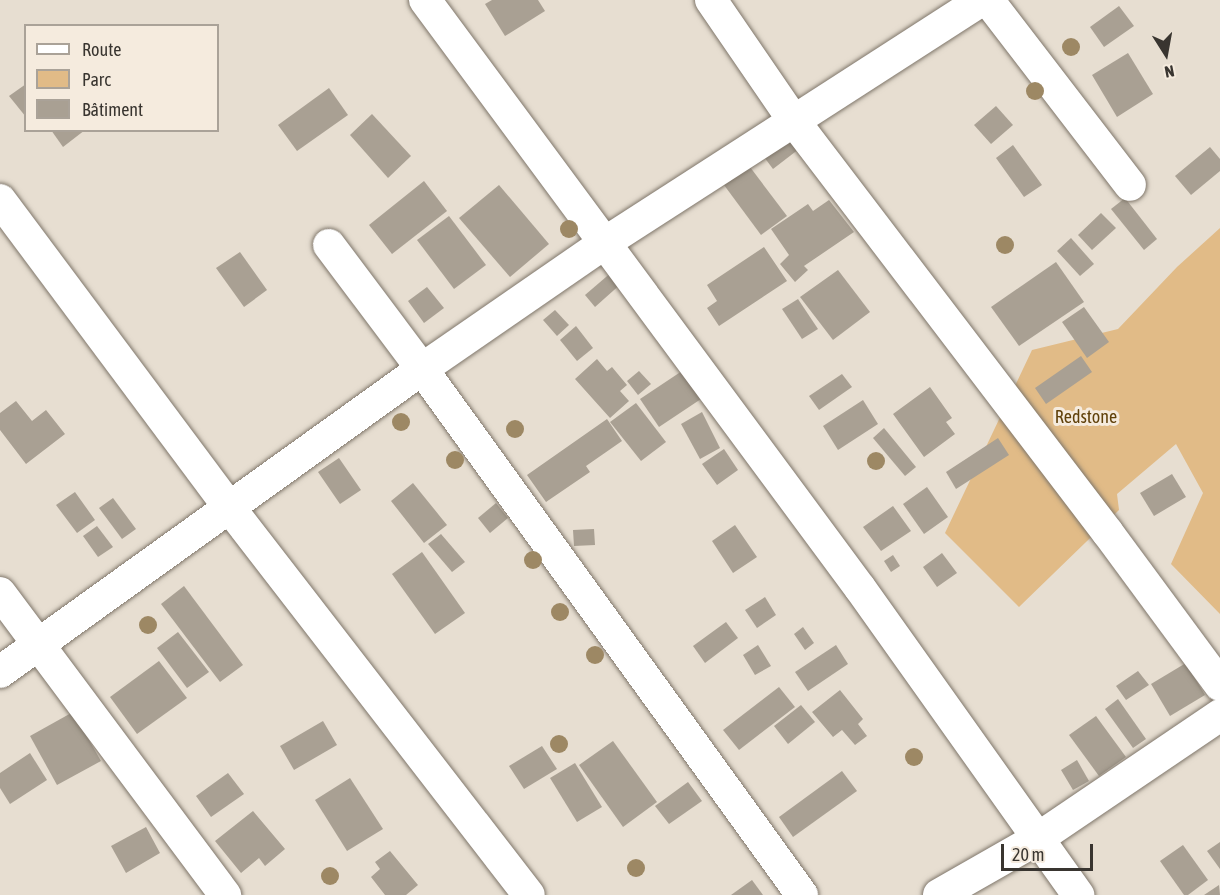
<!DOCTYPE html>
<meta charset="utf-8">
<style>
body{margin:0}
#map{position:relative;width:1220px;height:895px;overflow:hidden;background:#e7ded1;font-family:"Asap Condensed",sans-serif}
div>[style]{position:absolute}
.green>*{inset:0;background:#e1bb87}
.building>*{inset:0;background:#a9a093}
.roads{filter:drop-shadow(0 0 2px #7f766a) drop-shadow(0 0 2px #7f766a)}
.minor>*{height:32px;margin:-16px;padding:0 16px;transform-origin:16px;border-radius:16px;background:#fff}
.trees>*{width:18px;height:18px;margin:-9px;border-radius:50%;background:#9d8864}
span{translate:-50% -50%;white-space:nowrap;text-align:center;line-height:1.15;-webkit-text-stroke:6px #f5ebde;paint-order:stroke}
.park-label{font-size:18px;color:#60410a}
.legend{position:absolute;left:24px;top:24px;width:195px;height:108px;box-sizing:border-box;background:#f5ebde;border:2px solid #aaa298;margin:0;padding:8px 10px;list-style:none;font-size:18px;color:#393530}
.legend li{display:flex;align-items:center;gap:12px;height:30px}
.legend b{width:30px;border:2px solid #aaa298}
.north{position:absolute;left:1136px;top:24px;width:60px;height:60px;-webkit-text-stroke:4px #f5ebde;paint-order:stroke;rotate:169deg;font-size:16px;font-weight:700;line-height:24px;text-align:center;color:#393530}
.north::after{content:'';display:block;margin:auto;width:21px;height:27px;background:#393530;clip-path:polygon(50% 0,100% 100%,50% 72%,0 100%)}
.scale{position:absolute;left:1001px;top:844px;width:92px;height:27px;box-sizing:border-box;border:3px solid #393530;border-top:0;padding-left:8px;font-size:18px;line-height:21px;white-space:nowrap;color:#393530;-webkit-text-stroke:4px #f5ebde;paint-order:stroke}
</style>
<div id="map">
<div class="green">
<i style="clip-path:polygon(1220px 228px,1220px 614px,1171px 564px,1203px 493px,1176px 444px,1117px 494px,1119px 510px,1019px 607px,945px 533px,1032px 350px,1118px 329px,1177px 267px)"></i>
</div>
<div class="building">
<i style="clip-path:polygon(492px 0,538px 0,545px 11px,505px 36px,485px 4px)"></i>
<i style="clip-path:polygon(1119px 6px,1134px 26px,1104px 47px,1090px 27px)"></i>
<i style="clip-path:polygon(1128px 53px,1153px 94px,1117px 117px,1092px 75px)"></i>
<i style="clip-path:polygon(26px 84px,26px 117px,9px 96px)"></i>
<i style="clip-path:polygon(329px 88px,348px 115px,297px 151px,278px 125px)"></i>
<i style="clip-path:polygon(996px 106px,1013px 125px,991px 144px,974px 125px)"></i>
<i style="clip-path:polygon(372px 114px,411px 156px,388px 178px,350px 135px)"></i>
<i style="clip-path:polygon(51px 130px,85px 130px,63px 147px)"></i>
<i style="clip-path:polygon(798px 130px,808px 142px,773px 169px,764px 157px)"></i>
<i style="clip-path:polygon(1013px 145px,1042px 185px,1024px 197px,996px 158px)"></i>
<i style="clip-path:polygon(1210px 147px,1220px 159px,1220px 171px,1191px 195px,1175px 176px)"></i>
<i style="clip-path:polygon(750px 167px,787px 216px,761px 235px,724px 185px)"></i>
<i style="clip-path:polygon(424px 181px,447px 211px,392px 254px,369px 225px)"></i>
<i style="clip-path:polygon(499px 185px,549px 244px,510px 277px,459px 218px)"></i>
<i style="clip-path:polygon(1125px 198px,1157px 239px,1144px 250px,1111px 209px)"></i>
<i style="clip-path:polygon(829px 200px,854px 232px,804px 266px,808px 270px,795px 282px,780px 264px,789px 255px,771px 229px,808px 204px,813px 211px)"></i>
<i style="clip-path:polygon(1101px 213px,1116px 228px,1092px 250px,1078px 235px)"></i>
<i style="clip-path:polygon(449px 216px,486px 265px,454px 289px,417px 240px)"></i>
<i style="clip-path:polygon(1071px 238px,1094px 264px,1080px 276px,1057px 251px)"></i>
<i style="clip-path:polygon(764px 247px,787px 281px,719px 326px,707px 308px,717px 301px,707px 285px)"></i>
<i style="clip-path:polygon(240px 252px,267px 290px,244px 307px,216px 268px)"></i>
<i style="clip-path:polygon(1056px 262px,1084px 302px,1019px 346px,991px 307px)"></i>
<i style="clip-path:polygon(838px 270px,870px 312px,833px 340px,800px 297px)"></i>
<i style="clip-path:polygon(613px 271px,623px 282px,595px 307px,585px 295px)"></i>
<i style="clip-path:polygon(427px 287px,444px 308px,424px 323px,408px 301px)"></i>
<i style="clip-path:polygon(798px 299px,818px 329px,802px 339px,782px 309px)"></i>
<i style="clip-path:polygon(1084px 307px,1109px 342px,1087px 358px,1062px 322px)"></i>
<i style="clip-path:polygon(555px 310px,569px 325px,557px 336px,543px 320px)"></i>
<i style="clip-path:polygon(576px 326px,593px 348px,577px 361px,560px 340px)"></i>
<i style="clip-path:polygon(1081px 356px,1092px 372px,1046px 404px,1035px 388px)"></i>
<i style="clip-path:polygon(597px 359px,607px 371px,612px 367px,627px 385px,620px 391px,629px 401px,610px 418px,575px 379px)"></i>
<i style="clip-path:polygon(688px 367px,707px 395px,659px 427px,640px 399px)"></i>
<i style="clip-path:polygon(639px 371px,651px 384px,638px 395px,627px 381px)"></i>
<i style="clip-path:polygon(842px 374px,852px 387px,819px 410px,809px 396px)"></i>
<i style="clip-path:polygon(930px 387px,952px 418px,946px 422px,955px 434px,924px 457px,893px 414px)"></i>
<i style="clip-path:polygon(863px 400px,878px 424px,838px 450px,823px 426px)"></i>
<i style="clip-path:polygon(16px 401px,32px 421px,46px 410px,65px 434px,26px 464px,0 430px,0 413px)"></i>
<i style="clip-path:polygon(636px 403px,666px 442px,641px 461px,610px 422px)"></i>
<i style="clip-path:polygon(702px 412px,720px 448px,700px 459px,681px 424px)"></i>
<i style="clip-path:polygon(607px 419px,622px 441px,586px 466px,590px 472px,546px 502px,527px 475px)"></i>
<i style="clip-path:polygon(884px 428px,916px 467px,905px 476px,873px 438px)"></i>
<i style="clip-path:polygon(998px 438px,1009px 455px,956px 489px,946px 472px)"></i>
<i style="clip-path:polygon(724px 449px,738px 470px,717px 485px,702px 464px)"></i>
<i style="clip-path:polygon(339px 458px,361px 490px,340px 504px,318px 472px)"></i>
<i style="clip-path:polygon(1172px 474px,1186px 497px,1154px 516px,1140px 493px)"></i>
<i style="clip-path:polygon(413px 483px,447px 525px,424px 543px,391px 501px)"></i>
<i style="clip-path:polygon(927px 487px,948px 517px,924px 534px,903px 504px)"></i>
<i style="clip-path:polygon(75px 492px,95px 520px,77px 533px,56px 505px)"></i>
<i style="clip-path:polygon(113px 498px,136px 529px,122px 539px,99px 508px)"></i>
<i style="clip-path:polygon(496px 503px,508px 518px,490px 533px,478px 518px)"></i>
<i style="clip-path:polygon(893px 506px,911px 531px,881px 551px,863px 527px)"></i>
<i style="clip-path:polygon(735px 525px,757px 557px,733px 573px,712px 541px)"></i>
<i style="clip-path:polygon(97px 526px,113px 547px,98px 557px,83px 536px)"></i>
<i style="clip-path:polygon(594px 529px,595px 545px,574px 546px,573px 530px)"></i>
<i style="clip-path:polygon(441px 534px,465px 562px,452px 572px,428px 544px)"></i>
<i style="clip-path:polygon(422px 552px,465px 613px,435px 634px,392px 574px)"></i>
<i style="clip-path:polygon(942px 553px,957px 573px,937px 587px,923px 567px)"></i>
<i style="clip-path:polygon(893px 555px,900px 566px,891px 572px,884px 561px)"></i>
<i style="clip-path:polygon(184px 586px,243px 665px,220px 682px,161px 604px)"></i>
<i style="clip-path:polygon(765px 597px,776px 615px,757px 628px,745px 610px)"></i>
<i style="clip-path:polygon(726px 622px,738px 638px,705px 663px,693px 646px)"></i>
<i style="clip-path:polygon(803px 627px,814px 643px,805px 650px,794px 634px)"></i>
<i style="clip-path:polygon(178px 632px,209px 672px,187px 688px,157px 648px)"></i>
<i style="clip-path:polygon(758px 645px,771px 666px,755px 675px,743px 655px)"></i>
<i style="clip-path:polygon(836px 645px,848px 664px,808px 691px,795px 672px)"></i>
<i style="clip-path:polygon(159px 661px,187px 698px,137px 734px,110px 697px)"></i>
<i style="clip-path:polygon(1186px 663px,1205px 695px,1170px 716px,1151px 684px)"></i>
<i style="clip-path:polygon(1138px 671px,1149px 685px,1126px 700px,1116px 686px)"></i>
<i style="clip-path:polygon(779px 687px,795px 707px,739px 750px,723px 730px)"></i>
<i style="clip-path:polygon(840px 690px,863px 719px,858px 724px,867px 736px,855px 745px,842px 730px,833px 737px,812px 712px)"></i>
<i style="clip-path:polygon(1118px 699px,1146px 739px,1133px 748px,1105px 709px)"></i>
<i style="clip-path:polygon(801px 705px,815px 722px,788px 744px,774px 726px)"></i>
<i style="clip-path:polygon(73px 712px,101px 761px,57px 785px,30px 736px)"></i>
<i style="clip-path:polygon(1096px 716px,1126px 757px,1099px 776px,1069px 735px)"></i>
<i style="clip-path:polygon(323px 721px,337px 745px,294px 770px,280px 746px)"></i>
<i style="clip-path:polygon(613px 741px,657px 802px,623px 827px,579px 765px)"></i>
<i style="clip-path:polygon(542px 746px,557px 769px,524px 789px,509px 766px)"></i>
<i style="clip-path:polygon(30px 753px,47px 780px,10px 804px,0 788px,0 773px)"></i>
<i style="clip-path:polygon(1077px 760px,1089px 781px,1073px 790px,1061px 770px)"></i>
<i style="clip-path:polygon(575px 763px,602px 807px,577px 822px,550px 778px)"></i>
<i style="clip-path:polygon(842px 771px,857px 791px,793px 837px,779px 817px)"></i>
<i style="clip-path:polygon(228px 773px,244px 794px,211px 817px,196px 796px)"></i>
<i style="clip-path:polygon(350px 778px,383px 829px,347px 851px,315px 800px)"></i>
<i style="clip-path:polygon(688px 782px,702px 801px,669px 824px,655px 806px)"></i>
<i style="clip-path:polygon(253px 811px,285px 849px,265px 866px,259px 858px,241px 873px,215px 841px)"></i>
<i style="clip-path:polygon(146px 827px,160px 853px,126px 873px,111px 846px)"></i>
<i style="clip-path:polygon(1220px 842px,1220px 869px,1207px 851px)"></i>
<i style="clip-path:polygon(1183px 845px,1208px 880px,1188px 895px,1184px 895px,1160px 861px)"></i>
<i style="clip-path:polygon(390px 851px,418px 885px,406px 895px,385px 895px,371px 877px,380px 869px,375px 862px)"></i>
<i style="clip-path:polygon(752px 880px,763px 895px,731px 895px)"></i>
<i style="clip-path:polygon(1219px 885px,1220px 895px,1204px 895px)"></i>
</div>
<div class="roads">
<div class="minor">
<i style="left:425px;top:0;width:731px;rotate:53.51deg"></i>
<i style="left:860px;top:588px;width:377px;rotate:54.6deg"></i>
<i style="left:711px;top:0;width:147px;rotate:55.6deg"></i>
<i style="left:794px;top:121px;width:518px;rotate:52.69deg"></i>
<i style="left:1108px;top:533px;width:189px;rotate:53.6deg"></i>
<i style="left:988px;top:0;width:233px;rotate:52.5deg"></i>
<i style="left:0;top:200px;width:383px;rotate:53.3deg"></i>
<i style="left:229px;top:507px;width:490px;rotate:52.3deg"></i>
<i style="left:329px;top:245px;width:155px;rotate:53.1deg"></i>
<i style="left:422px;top:369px;width:649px;rotate:54.15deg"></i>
<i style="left:0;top:593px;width:377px;rotate:53.3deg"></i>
<i style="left:0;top:672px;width:520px;rotate:-35.68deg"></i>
<i style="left:422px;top:369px;width:220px;rotate:-34.6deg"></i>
<i style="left:603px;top:244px;width:450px;rotate:-32.8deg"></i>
<i style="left:939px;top:895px;width:113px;rotate:-29.7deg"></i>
<i style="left:1037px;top:839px;width:221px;rotate:-34.1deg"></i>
</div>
</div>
<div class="trees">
<i style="left:1071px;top:47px"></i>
<i style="left:1035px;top:91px"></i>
<i style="left:569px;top:229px"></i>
<i style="left:1005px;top:245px"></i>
<i style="left:401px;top:422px"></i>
<i style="left:515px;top:429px"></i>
<i style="left:455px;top:460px"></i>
<i style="left:876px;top:461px"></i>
<i style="left:533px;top:560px"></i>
<i style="left:560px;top:612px"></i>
<i style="left:148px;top:625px"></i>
<i style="left:595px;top:655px"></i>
<i style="left:559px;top:744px"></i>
<i style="left:914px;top:757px"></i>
<i style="left:636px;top:868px"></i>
<i style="left:330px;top:876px"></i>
</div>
<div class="park-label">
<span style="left:1086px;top:417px">Redstone</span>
</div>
<ul class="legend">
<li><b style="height:8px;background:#fff"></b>Route</li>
<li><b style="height:16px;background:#e1bb87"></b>Parc</li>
<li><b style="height:16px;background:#a9a093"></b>Bâtiment</li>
</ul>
<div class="north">N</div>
<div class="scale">20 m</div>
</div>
